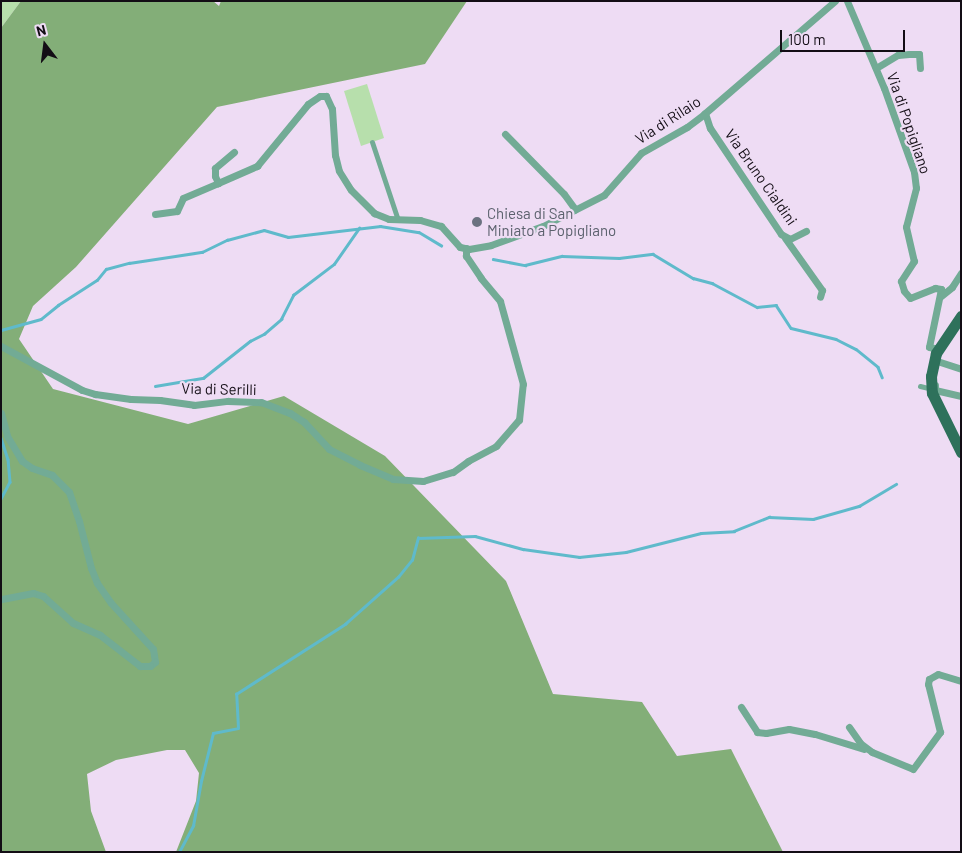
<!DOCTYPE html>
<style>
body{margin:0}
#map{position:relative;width:962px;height:853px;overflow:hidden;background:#eedcf4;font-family:Barlow,sans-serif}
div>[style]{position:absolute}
.green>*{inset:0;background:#b7dfac}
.forest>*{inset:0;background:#83ae78}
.stream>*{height:2.5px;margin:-1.25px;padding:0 1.25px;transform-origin:1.25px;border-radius:1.25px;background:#5fbacb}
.pedestrian>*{height:5px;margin:-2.5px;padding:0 2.5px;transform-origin:2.5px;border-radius:2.5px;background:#72ab95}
.minor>*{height:7px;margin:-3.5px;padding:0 3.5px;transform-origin:3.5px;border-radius:3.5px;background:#72ab95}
.primary>*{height:11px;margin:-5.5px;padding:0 5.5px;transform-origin:5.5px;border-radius:5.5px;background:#2e715b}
.dots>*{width:14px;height:14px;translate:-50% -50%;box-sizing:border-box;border:2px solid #eedcf4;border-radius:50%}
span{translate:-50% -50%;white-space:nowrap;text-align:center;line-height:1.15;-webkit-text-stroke:4.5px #eedcf4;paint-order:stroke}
.street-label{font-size:15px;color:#130d15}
.worship-label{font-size:15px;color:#5b616d}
.left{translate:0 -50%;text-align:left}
.frame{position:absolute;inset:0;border:2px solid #130d15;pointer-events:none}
.north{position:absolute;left:20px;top:20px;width:50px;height:50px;-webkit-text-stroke:4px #eedcf4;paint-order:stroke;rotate:345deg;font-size:14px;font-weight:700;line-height:20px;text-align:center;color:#130d15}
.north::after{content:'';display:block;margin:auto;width:18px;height:22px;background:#130d15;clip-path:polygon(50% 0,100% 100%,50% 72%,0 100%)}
.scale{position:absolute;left:780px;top:30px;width:125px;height:22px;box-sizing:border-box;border:2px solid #130d15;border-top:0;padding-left:6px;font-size:15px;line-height:18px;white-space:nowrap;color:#130d15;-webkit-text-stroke:4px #eedcf4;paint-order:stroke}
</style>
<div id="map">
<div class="green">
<i style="clip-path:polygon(1px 1px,21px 1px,1px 28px)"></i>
<i style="clip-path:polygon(367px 84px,384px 138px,361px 146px,344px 91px)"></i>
</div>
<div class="forest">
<i style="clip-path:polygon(21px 1px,213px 1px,219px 6px,221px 1px,467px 1px,425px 64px,217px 107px,76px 267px,33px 306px,19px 339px,53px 389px,188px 424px,284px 396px,385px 456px,506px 581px,553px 694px,642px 702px,677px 756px,731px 749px,783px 852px,176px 852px,196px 801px,199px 773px,185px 750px,167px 750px,116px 760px,87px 774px,91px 811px,106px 852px,1px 852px,1px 28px)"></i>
</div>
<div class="stream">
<i style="left:493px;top:259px;width:33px;rotate:11deg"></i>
<i style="left:525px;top:265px;width:38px;rotate:-14deg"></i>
<i style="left:562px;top:256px;width:57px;rotate:2deg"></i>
<i style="left:619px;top:258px;width:34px;rotate:-7deg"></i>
<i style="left:653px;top:254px;width:47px;rotate:31deg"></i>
<i style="left:693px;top:278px;width:20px;rotate:15deg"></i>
<i style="left:712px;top:283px;width:51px;rotate:28.1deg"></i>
<i style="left:757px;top:307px;width:19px;rotate:-6deg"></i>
<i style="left:776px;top:305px;width:27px;rotate:57deg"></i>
<i style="left:791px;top:328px;width:46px;rotate:13.7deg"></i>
<i style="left:836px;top:339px;width:22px;rotate:27deg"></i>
<i style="left:856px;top:349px;width:28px;rotate:39deg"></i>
<i style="left:878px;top:367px;width:11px;rotate:68deg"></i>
<i style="left:1px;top:330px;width:41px;rotate:-15.4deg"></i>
<i style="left:41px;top:319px;width:22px;rotate:-39deg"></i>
<i style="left:58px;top:305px;width:46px;rotate:-32.7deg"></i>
<i style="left:97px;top:280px;width:14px;rotate:-51deg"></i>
<i style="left:106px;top:269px;width:24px;rotate:-15deg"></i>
<i style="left:129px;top:263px;width:74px;rotate:-8.6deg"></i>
<i style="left:202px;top:252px;width:28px;rotate:-26deg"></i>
<i style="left:227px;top:240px;width:38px;rotate:-15deg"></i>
<i style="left:264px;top:230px;width:25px;rotate:16deg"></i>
<i style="left:288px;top:237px;width:93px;rotate:-6.8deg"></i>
<i style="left:380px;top:226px;width:39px;rotate:9deg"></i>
<i style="left:419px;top:232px;width:26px;rotate:31deg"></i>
<i style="left:155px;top:386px;width:49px;rotate:-9.5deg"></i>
<i style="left:203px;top:378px;width:60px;rotate:-38.2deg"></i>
<i style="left:250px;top:341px;width:16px;rotate:-27deg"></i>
<i style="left:264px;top:334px;width:23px;rotate:-41deg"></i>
<i style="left:281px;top:319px;width:27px;rotate:-63deg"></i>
<i style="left:293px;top:295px;width:51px;rotate:-37.1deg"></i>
<i style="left:334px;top:264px;width:44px;rotate:-55.2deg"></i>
<i style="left:1px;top:438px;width:22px;rotate:72deg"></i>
<i style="left:8px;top:459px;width:23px;rotate:85deg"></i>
<i style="left:10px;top:482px;width:19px;rotate:118deg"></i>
<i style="left:179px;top:852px;width:30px;rotate:-62deg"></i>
<i style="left:193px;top:826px;width:46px;rotate:-79.9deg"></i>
<i style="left:201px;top:781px;width:49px;rotate:-76deg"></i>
<i style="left:213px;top:733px;width:25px;rotate:-11deg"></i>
<i style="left:238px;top:728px;width:34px;rotate:-93deg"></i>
<i style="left:236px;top:694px;width:130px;rotate:-32.7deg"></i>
<i style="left:345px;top:624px;width:71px;rotate:-41.6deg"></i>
<i style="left:398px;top:577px;width:22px;rotate:-51deg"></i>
<i style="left:412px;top:560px;width:23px;rotate:-75deg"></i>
<i style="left:418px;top:538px;width:57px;rotate:-2deg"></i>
<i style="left:475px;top:536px;width:50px;rotate:15.2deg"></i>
<i style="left:523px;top:549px;width:57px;rotate:8.1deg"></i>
<i style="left:579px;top:557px;width:47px;rotate:-6.1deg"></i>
<i style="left:626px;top:552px;width:77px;rotate:-14.2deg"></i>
<i style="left:701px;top:533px;width:33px;rotate:-3deg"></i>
<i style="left:734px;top:531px;width:38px;rotate:-22deg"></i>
<i style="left:769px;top:517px;width:44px;rotate:2.6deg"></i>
<i style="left:813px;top:519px;width:48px;rotate:-15.8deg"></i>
<i style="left:859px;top:506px;width:43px;rotate:-30.7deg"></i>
</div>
<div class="pedestrian">
<i style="left:372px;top:142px;width:82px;rotate:71.6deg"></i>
<i style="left:920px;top:386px;width:12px;rotate:14deg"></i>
</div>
<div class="minor">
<i style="left:847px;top:1px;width:95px;rotate:67deg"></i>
<i style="left:884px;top:88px;width:89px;rotate:70.3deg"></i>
<i style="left:914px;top:172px;width:16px;rotate:83deg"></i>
<i style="left:916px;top:188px;width:40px;rotate:104.4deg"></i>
<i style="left:906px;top:227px;width:35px;rotate:77deg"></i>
<i style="left:914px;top:261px;width:24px;rotate:123deg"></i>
<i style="left:901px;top:281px;width:10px;rotate:73deg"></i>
<i style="left:904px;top:291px;width:9px;rotate:49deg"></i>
<i style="left:910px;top:298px;width:27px;rotate:-22deg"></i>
<i style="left:935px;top:288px;width:6px;rotate:9deg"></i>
<i style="left:941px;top:289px;width:59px;rotate:101.7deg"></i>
<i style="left:929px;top:347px;width:10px;rotate:11deg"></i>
<i style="left:876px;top:68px;width:26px;rotate:-31deg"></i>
<i style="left:898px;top:55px;width:11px;rotate:-5deg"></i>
<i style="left:909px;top:54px;width:10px"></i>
<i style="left:919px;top:54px;width:14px;rotate:86deg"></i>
<i style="left:705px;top:113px;width:16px;rotate:72deg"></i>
<i style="left:710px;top:128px;width:128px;rotate:56.2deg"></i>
<i style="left:781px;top:234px;width:10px;rotate:29deg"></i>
<i style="left:790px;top:239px;width:18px;rotate:-27deg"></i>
<i style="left:505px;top:134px;width:84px;rotate:45.5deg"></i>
<i style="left:564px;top:194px;width:19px;rotate:54deg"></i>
<i style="left:234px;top:152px;width:25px;rotate:140deg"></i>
<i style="left:215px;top:168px;width:8px;rotate:90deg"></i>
<i style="left:215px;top:176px;width:8px;rotate:67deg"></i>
<i style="left:218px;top:183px;width:43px;rotate:-23.6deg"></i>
<i style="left:257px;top:166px;width:80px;rotate:-50.6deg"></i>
<i style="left:308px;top:104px;width:14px;rotate:-34deg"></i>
<i style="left:320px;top:96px;width:6px"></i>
<i style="left:326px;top:96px;width:14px;rotate:65deg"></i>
<i style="left:332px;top:109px;width:46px;rotate:86.3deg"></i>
<i style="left:335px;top:155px;width:16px;rotate:76deg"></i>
<i style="left:339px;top:171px;width:22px;rotate:58deg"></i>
<i style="left:351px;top:190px;width:33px;rotate:45deg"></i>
<i style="left:374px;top:213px;width:16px;rotate:22deg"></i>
<i style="left:389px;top:219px;width:31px;rotate:2deg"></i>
<i style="left:420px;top:220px;width:22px;rotate:16deg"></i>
<i style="left:441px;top:226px;width:28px;rotate:48deg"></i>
<i style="left:460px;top:247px;width:9px;rotate:13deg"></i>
<i style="left:469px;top:249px;width:22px;rotate:-10deg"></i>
<i style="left:491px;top:245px;width:55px;rotate:-20.1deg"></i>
<i style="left:543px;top:226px;width:68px;rotate:-26.9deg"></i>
<i style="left:604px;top:195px;width:56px;rotate:-48.6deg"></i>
<i style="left:641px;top:153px;width:53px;rotate:-29.5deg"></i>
<i style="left:687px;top:127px;width:21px;rotate:-37deg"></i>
<i style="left:704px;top:114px;width:173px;rotate:-40.8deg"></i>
<i style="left:155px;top:214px;width:22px;rotate:-8deg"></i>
<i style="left:177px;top:211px;width:14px;rotate:-65deg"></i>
<i style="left:183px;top:198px;width:38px;rotate:-23deg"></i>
<i style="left:785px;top:238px;width:64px;rotate:54.6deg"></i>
<i style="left:822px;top:290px;width:7px;rotate:106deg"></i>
<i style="left:941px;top:296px;width:14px;rotate:-39deg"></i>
<i style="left:952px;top:287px;width:17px;rotate:-57deg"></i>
<i style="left:1px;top:346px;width:92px;rotate:28.5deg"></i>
<i style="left:82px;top:390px;width:14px;rotate:17deg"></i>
<i style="left:95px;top:394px;width:36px;rotate:8deg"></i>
<i style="left:131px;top:399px;width:29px;rotate:2deg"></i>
<i style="left:160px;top:400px;width:34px;rotate:8deg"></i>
<i style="left:194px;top:405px;width:34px;rotate:-7deg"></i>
<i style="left:228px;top:401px;width:33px;rotate:2deg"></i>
<i style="left:261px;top:402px;width:31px;rotate:21deg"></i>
<i style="left:290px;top:413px;width:17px;rotate:33deg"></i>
<i style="left:304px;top:422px;width:37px;rotate:47deg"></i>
<i style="left:329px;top:449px;width:35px;rotate:27deg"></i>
<i style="left:360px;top:465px;width:36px;rotate:23deg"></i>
<i style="left:393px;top:479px;width:30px;rotate:4deg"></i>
<i style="left:423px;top:481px;width:31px;rotate:-17deg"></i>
<i style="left:453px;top:472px;width:19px;rotate:-36deg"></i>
<i style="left:468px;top:461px;width:32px;rotate:-28deg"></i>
<i style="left:496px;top:446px;width:35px;rotate:-49deg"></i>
<i style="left:519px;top:420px;width:36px;rotate:-84deg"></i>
<i style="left:523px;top:384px;width:86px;rotate:-105.5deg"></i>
<i style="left:500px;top:301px;width:30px;rotate:-130deg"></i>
<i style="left:481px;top:278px;width:27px;rotate:-124deg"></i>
<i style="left:466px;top:256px;width:8px;rotate:-90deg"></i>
<i style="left:934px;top:360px;width:28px;rotate:18deg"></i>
<i style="left:935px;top:385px;width:5px;rotate:90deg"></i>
<i style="left:935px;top:390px;width:27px;rotate:13deg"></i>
<i style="left:1px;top:413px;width:24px;rotate:75deg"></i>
<i style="left:7px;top:436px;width:29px;rotate:59deg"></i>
<i style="left:22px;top:461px;width:12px;rotate:35deg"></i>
<i style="left:32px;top:468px;width:21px;rotate:19deg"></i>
<i style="left:52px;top:475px;width:24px;rotate:45deg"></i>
<i style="left:69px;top:492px;width:31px;rotate:71deg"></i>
<i style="left:79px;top:521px;width:49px;rotate:75.7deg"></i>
<i style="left:91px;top:568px;width:16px;rotate:68deg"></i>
<i style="left:97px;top:583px;width:24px;rotate:55deg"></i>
<i style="left:111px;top:603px;width:62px;rotate:47.6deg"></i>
<i style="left:153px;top:649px;width:13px;rotate:81deg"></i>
<i style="left:155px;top:662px;width:6px;rotate:141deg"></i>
<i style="left:150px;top:666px;width:10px;rotate:180deg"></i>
<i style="left:140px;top:666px;width:51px;rotate:-142.2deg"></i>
<i style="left:100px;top:635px;width:30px;rotate:-156deg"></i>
<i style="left:73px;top:623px;width:40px;rotate:-138deg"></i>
<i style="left:43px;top:596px;width:10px;rotate:-163deg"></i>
<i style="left:33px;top:593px;width:33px;rotate:169deg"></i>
<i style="left:741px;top:707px;width:30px;rotate:57deg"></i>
<i style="left:757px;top:732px;width:9px;rotate:6deg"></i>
<i style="left:766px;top:733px;width:23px;rotate:-10deg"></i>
<i style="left:789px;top:729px;width:26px;rotate:11deg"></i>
<i style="left:815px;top:734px;width:51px;rotate:17deg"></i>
<i style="left:849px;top:727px;width:19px;rotate:55deg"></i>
<i style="left:860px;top:743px;width:15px;rotate:37deg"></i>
<i style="left:872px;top:752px;width:44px;rotate:22.5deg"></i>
<i style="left:913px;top:769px;width:46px;rotate:-53.9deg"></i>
<i style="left:940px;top:732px;width:49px;rotate:-104deg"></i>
<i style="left:928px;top:684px;width:5px;rotate:-79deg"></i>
<i style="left:929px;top:679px;width:10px;rotate:-29deg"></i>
<i style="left:938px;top:674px;width:24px;rotate:17deg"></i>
</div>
<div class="primary">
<i style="left:961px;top:316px;width:45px;rotate:124deg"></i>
<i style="left:936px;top:353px;width:24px;rotate:102deg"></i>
<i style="left:931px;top:376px;width:17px;rotate:87deg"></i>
<i style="left:932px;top:393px;width:66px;rotate:63.8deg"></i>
</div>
<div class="dots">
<i style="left:477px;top:222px;background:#6b7280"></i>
</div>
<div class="street-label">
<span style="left:668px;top:120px;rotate:-33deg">Via di Rilaio</span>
<span style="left:909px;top:123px;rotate:71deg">Via di Popigliano</span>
<span style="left:761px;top:177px;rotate:55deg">Via Bruno Cialdini</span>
<span style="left:219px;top:389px;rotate:1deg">Via di Serilli</span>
</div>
<div class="worship-label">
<span class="left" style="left:487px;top:222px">Chiesa di San<br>Miniato a Popigliano</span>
</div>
<div class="frame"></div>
<div class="north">N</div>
<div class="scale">100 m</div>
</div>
